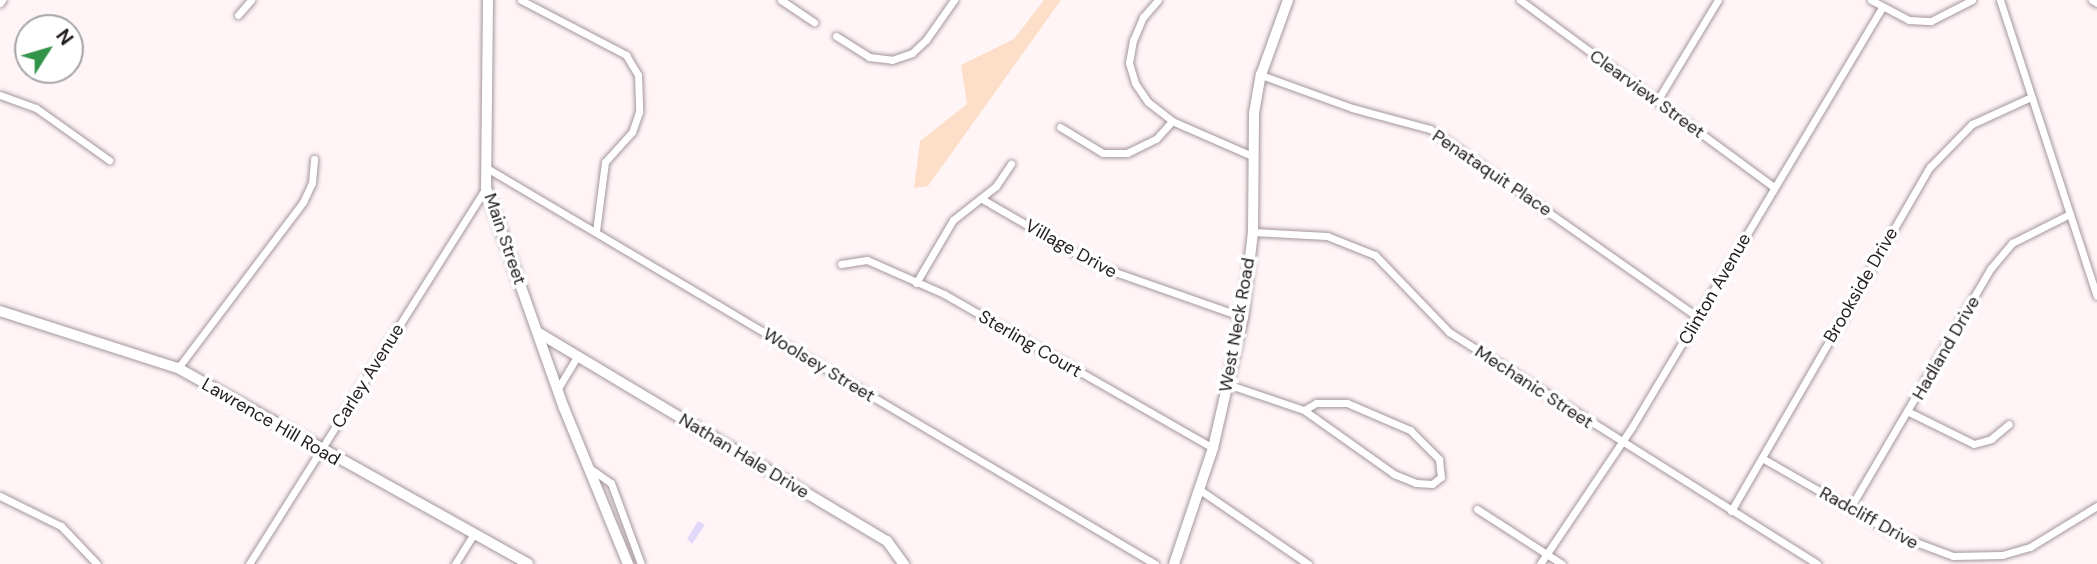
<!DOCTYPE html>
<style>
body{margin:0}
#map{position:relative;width:2097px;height:564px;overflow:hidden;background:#fff5f7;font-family:"DM Sans",sans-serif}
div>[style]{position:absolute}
.green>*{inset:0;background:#fddfc9}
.water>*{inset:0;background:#e2d8fa}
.roads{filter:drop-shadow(0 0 2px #a5969a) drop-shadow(0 0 2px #a5969a)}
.street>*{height:7px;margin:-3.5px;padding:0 3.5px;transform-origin:3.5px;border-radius:3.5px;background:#fff}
.secondary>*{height:10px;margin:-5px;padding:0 5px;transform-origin:5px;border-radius:5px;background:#fff}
.primary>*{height:10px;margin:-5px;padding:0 5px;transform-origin:5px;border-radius:5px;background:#fff}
span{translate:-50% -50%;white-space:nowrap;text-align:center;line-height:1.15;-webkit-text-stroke:7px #fff;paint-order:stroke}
.street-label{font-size:18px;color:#221c1d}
.north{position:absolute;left:14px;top:14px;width:70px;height:70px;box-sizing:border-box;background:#fff;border:2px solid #a7a4a5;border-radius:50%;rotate:53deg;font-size:19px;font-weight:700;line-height:28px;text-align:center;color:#221c1d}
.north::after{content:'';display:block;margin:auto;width:24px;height:32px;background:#329448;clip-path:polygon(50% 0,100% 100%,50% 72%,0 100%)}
</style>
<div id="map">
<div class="green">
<i style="clip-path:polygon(1044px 0,1061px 0,928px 186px,914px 188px,920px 141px,967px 104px,961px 65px,1014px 39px)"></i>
</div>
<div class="water">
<i style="clip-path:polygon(698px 521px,705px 525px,692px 544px,687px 539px)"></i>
</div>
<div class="roads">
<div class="street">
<i style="left:521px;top:0;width:119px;rotate:27.6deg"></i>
<i style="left:626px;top:55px;width:23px;rotate:59deg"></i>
<i style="left:638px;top:75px;width:37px;rotate:88deg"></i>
<i style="left:639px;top:112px;width:21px;rotate:109deg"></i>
<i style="left:632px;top:132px;width:40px;rotate:132deg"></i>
<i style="left:605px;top:162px;width:70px;rotate:97.4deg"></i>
<i style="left:781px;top:0;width:40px;rotate:34deg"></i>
<i style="left:1158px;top:0;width:23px;rotate:131deg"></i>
<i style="left:1143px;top:17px;width:25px;rotate:113deg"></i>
<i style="left:1133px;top:40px;width:23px;rotate:100deg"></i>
<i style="left:1129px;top:63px;width:21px;rotate:73deg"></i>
<i style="left:1135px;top:83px;width:23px;rotate:56deg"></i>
<i style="left:1148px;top:102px;width:31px;rotate:38deg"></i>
<i style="left:1172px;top:121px;width:85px;rotate:23.6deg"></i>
<i style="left:1520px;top:0;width:315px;rotate:36.4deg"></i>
<i style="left:1871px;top:0;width:43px;rotate:27.8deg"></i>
<i style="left:1909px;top:20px;width:22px;rotate:3deg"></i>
<i style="left:1931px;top:21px;width:46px;rotate:-27.1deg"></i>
<i style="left:2000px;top:0;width:311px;rotate:71.9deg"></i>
<i style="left:2092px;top:0;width:6px;rotate:31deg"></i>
<i style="left:0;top:3px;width:4px;rotate:-56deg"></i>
<i style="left:238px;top:15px;width:20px;rotate:-49deg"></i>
<i style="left:836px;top:36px;width:39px;rotate:32deg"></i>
<i style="left:869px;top:57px;width:23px;rotate:7deg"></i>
<i style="left:892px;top:60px;width:21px;rotate:-19deg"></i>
<i style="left:912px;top:53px;width:19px;rotate:-43deg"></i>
<i style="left:926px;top:40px;width:49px;rotate:-55deg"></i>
<i style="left:1261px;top:75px;width:97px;rotate:19.9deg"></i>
<i style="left:1352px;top:108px;width:81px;rotate:15.1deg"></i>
<i style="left:1430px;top:129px;width:329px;rotate:35.1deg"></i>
<i style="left:0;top:95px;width:38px;rotate:20deg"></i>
<i style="left:36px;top:108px;width:90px;rotate:35.5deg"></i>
<i style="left:1657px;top:101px;width:118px;rotate:-58.9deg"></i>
<i style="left:1060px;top:127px;width:50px;rotate:31.2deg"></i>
<i style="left:1103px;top:153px;width:24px"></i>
<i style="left:1127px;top:153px;width:32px;rotate:-26deg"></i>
<i style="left:1156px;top:139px;width:24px;rotate:-48deg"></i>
<i style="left:485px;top:167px;width:779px;rotate:30.65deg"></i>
<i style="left:982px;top:199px;width:134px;rotate:30deg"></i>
<i style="left:1098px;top:266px;width:154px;rotate:19.4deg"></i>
<i style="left:1253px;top:232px;width:74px;rotate:3.1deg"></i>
<i style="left:1327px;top:236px;width:52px;rotate:21.6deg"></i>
<i style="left:1375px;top:255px;width:107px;rotate:46.1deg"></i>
<i style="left:1449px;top:332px;width:435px;rotate:32.2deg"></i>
<i style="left:841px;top:264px;width:26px;rotate:-9deg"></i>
<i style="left:867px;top:260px;width:84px;rotate:23.8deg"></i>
<i style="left:944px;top:294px;width:310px;rotate:29.8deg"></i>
<i style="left:916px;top:283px;width:73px;rotate:-59.6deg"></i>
<i style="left:953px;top:220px;width:55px;rotate:-38.3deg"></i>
<i style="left:996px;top:186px;width:27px;rotate:-56deg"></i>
<i style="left:178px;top:368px;width:208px;rotate:-53deg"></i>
<i style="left:303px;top:202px;width:21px;rotate:-65deg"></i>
<i style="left:312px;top:183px;width:24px;rotate:-85deg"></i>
<i style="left:1227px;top:384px;width:81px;rotate:18.7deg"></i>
<i style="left:557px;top:390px;width:41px;rotate:-59deg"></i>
<i style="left:1316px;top:403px;width:31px"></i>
<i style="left:1347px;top:403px;width:69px;rotate:23.2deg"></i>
<i style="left:1410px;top:430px;width:41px;rotate:45deg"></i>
<i style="left:1439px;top:459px;width:18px;rotate:84deg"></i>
<i style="left:1441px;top:477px;width:11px;rotate:142deg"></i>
<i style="left:1432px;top:484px;width:16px;rotate:-176deg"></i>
<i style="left:1416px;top:483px;width:24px;rotate:-158deg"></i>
<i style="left:1394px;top:474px;width:110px;rotate:-144.6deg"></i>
<i style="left:1304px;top:410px;width:14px;rotate:-30deg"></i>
<i style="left:1909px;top:412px;width:72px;rotate:26.2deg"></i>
<i style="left:1974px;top:444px;width:18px;rotate:-16deg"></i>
<i style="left:1991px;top:439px;width:23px;rotate:-40deg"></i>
<i style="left:1762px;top:458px;width:152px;rotate:29.9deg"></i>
<i style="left:1894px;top:534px;width:63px;rotate:20.4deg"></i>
<i style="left:1953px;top:556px;width:49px;rotate:-1.2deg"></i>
<i style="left:2002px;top:555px;width:29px;rotate:-16deg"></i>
<i style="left:2030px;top:547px;width:79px;rotate:-31.5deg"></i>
<i style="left:591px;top:469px;width:24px;rotate:35deg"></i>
<i style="left:611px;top:483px;width:86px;rotate:69.7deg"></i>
<i style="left:1200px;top:490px;width:131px;rotate:34.4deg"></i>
<i style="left:0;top:496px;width:68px;rotate:26.2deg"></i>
<i style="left:61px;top:526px;width:52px;rotate:46.5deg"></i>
<i style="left:1850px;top:508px;width:278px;rotate:-59.6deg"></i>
<i style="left:1991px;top:268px;width:33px;rotate:-50deg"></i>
<i style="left:2012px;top:243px;width:63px;rotate:-26.6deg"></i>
<i style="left:1477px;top:509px;width:101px;rotate:32.9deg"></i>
<i style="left:1731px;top:511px;width:397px;rotate:-60deg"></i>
<i style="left:1930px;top:167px;width:60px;rotate:-45.7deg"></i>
<i style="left:1972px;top:124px;width:63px;rotate:-24.5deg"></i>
<i style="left:249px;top:564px;width:444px;rotate:-57.8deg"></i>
<i style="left:455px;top:564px;width:36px;rotate:-58deg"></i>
<i style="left:1540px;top:564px;width:165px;rotate:-56.1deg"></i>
<i style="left:1632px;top:427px;width:488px;rotate:-59.2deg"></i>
</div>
<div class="secondary">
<i style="left:0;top:311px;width:187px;rotate:17.8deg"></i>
<i style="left:178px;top:368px;width:401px;rotate:29.2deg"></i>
<i style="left:539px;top:333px;width:405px;rotate:30.9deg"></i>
<i style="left:887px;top:541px;width:29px;rotate:54deg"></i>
<i style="left:1174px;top:564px;width:122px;rotate:-71.4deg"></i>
<i style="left:1213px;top:448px;width:134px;rotate:-77.1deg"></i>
<i style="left:1243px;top:317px;width:86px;rotate:-83.3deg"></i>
<i style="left:1253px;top:232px;width:119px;rotate:-89.5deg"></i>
<i style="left:1254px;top:113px;width:39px;rotate:-80deg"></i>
<i style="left:1261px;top:75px;width:80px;rotate:-70.2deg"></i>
</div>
<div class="primary">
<i style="left:488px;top:0;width:188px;rotate:90.6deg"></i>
<i style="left:486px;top:188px;width:233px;rotate:70.5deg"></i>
<i style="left:564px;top:408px;width:169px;rotate:67.7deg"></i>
</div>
</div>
<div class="street-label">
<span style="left:1647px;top:94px;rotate:36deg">Clearview Street</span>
<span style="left:1492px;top:173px;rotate:34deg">Penataquit Place</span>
<span style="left:505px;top:239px;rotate:71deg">Main Street</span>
<span style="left:1071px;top:249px;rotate:29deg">Village Drive</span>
<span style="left:1861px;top:285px;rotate:-60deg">Brookside Drive</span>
<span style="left:1715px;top:289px;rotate:-60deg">Clinton Avenue</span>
<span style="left:1237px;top:325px;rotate:-80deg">West Neck Road</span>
<span style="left:1030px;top:344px;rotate:30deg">Sterling Court</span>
<span style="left:1946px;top:348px;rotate:-60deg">Hadland Drive</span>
<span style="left:819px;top:365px;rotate:31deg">Woolsey Street</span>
<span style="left:368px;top:376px;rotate:-58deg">Carley Avenue</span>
<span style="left:1534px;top:387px;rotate:33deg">Mechanic Street</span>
<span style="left:271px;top:422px;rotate:30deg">Lawrence Hill Road</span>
<span style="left:744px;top:456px;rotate:31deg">Nathan Hale Drive</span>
<span style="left:1869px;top:518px;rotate:29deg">Radcliff Drive</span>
</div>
<div class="north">N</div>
</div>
